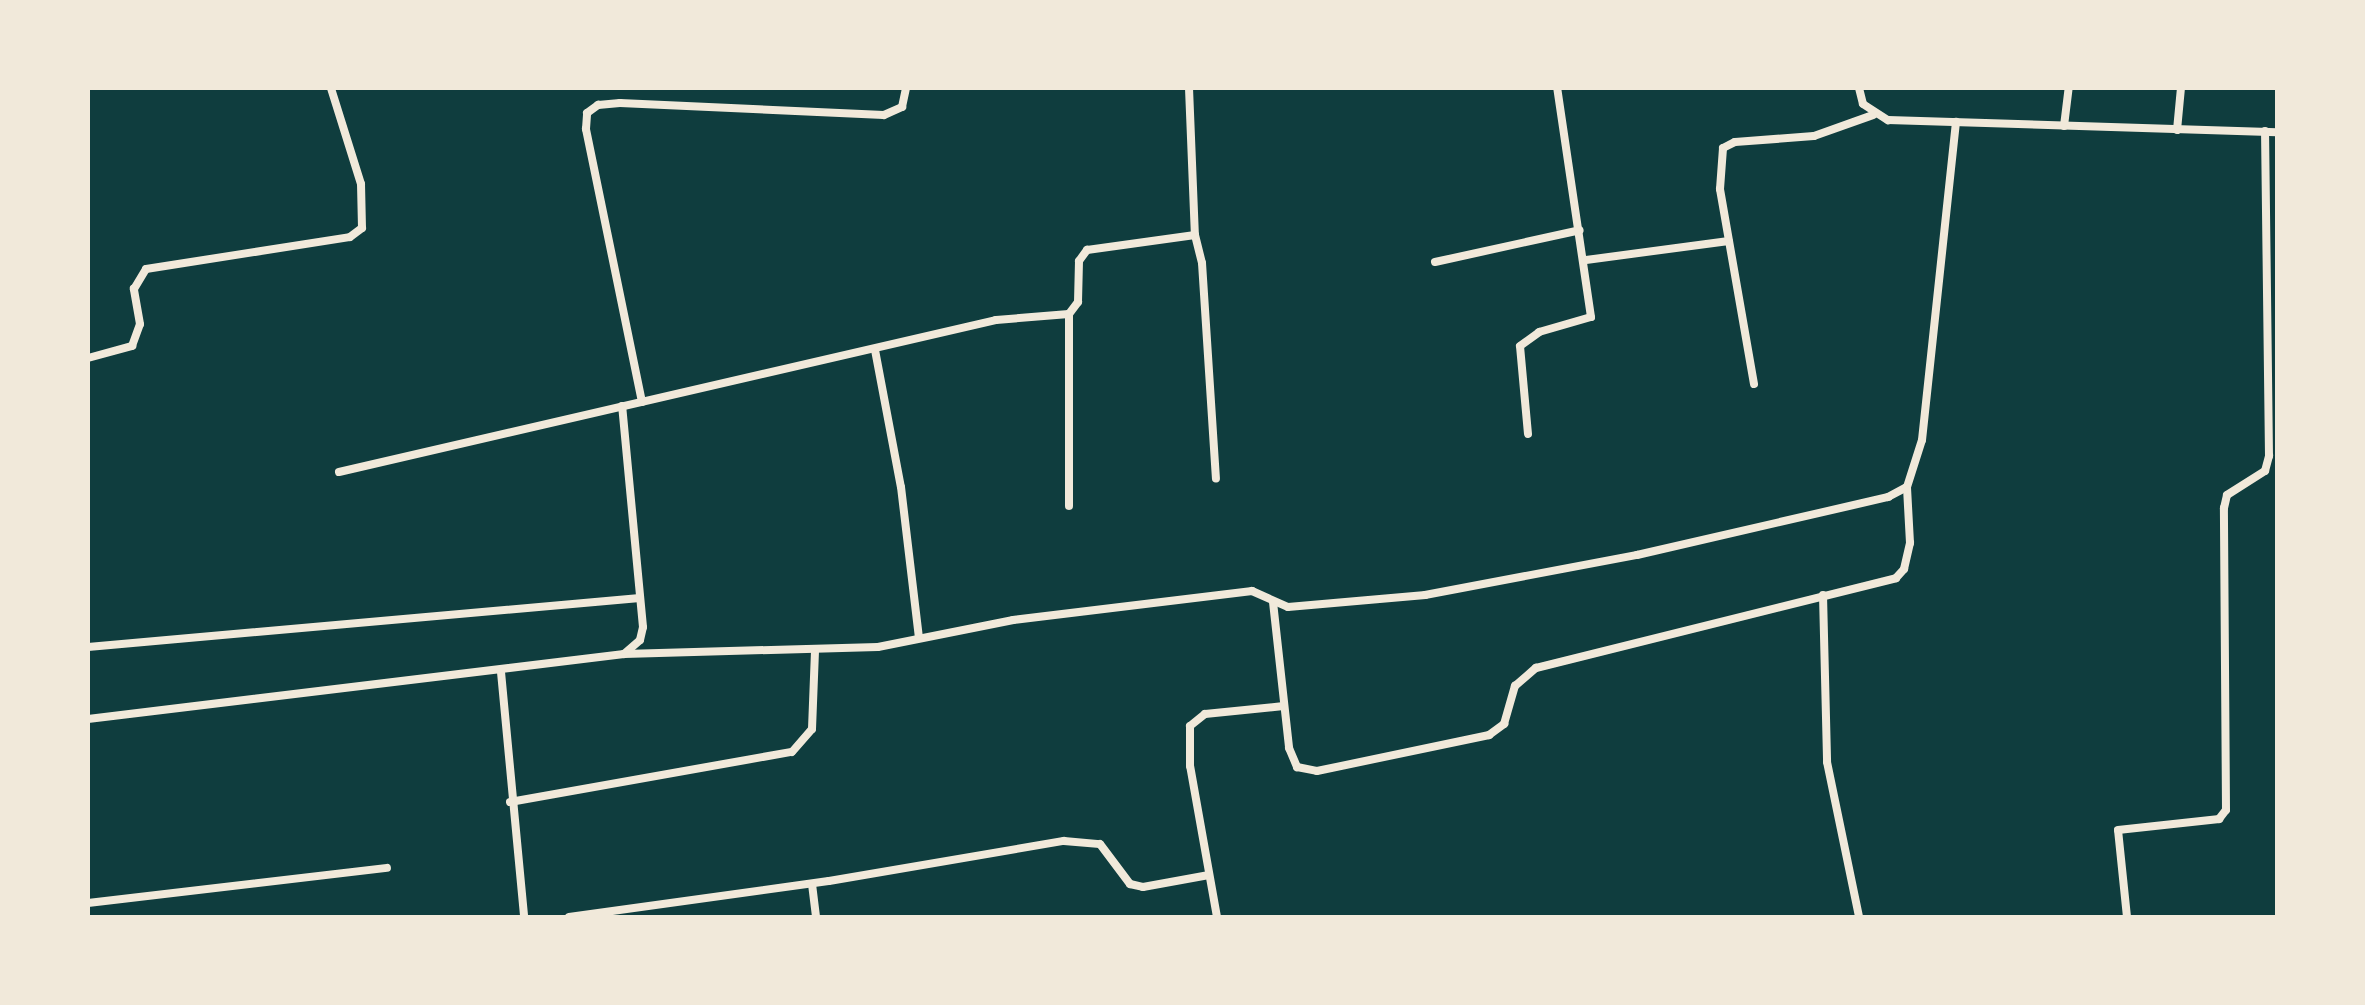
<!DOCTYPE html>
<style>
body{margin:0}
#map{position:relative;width:2365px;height:1005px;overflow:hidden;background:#0f3d3e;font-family:"DejaVu Sans",sans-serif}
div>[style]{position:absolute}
.minor>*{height:8px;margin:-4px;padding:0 4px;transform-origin:4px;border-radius:4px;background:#f1e9da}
span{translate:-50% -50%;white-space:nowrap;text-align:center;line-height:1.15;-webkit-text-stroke:6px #f1e9da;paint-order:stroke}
.frame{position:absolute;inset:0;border:90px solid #f1e9da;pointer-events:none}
</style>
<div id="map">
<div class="minor">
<i style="left:1189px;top:88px;width:147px;rotate:87.7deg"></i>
<i style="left:1195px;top:235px;width:29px;rotate:76deg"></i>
<i style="left:1202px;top:263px;width:216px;rotate:86.3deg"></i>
<i style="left:1859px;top:88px;width:16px;rotate:76deg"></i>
<i style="left:1863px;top:104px;width:30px;rotate:33deg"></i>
<i style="left:1888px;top:120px;width:389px;rotate:1.8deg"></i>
<i style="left:2064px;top:126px;width:38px;rotate:-83deg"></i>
<i style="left:2177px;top:130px;width:42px;rotate:-84.6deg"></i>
<i style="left:1586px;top:260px;width:144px;rotate:-7.6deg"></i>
<i style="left:1435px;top:262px;width:148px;rotate:-12.4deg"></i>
<i style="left:1069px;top:314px;width:192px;rotate:90deg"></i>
<i style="left:875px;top:350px;width:139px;rotate:79.3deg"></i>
<i style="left:901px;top:487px;width:151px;rotate:83.2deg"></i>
<i style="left:88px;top:358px;width:46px;rotate:-15.3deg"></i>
<i style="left:132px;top:346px;width:23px;rotate:-70deg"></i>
<i style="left:140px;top:324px;width:36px;rotate:-100deg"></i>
<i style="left:134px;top:289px;width:23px;rotate:-59deg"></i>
<i style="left:146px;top:269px;width:206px;rotate:-8.9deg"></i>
<i style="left:350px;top:237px;width:15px;rotate:-37deg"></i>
<i style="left:362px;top:228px;width:44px;rotate:-91.3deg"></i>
<i style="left:361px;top:184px;width:101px;rotate:-107.4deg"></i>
<i style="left:1754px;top:384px;width:198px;rotate:-99.9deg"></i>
<i style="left:1720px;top:189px;width:41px;rotate:-85.8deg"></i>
<i style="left:1723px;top:148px;width:13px;rotate:-27deg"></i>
<i style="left:1735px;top:142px;width:79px;rotate:-4.3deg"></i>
<i style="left:1814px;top:136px;width:63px;rotate:-19.6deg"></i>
<i style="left:642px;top:402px;width:279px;rotate:-101.6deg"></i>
<i style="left:586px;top:129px;width:16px;rotate:-86deg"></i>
<i style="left:587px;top:113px;width:14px;rotate:-36deg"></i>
<i style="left:598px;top:105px;width:22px;rotate:-5deg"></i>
<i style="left:620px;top:103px;width:264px;rotate:2.6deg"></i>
<i style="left:884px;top:115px;width:20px;rotate:-24deg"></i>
<i style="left:902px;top:107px;width:19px;rotate:-78deg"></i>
<i style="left:1528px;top:434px;width:88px;rotate:-95.2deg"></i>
<i style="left:1520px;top:346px;width:24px;rotate:-36deg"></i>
<i style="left:1539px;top:332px;width:54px;rotate:-16.1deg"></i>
<i style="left:1591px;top:317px;width:232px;rotate:-98.4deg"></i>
<i style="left:339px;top:472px;width:674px;rotate:-13.03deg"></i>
<i style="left:996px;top:320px;width:73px;rotate:-4.7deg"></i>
<i style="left:1069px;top:314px;width:15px;rotate:-53deg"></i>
<i style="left:1078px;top:302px;width:41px;rotate:-88.6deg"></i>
<i style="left:1079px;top:261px;width:14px;rotate:-54deg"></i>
<i style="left:1087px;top:250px;width:109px;rotate:-7.9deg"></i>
<i style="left:1823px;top:595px;width:167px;rotate:88.6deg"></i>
<i style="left:1827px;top:762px;width:158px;rotate:78.3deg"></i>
<i style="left:1273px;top:602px;width:147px;rotate:83.7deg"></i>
<i style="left:1289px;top:748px;width:21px;rotate:67deg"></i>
<i style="left:1297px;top:767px;width:20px;rotate:11deg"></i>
<i style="left:1317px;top:771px;width:176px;rotate:-11.8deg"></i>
<i style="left:1489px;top:735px;width:19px;rotate:-36deg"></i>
<i style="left:1504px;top:724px;width:40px;rotate:-74deg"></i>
<i style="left:1515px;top:686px;width:28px;rotate:-41deg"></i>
<i style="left:1536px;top:668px;width:371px;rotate:-14deg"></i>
<i style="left:1896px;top:578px;width:12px;rotate:-48deg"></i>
<i style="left:1904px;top:569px;width:27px;rotate:-77deg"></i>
<i style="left:1910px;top:543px;width:56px;rotate:-93.1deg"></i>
<i style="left:88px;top:647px;width:554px;rotate:-5.07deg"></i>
<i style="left:624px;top:654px;width:254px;rotate:-1.6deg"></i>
<i style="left:878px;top:647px;width:138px;rotate:-11.3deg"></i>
<i style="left:1013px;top:620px;width:241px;rotate:-6.9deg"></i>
<i style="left:1252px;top:591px;width:39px;rotate:24deg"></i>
<i style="left:1288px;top:607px;width:138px;rotate:-5deg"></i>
<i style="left:1425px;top:595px;width:216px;rotate:-10.7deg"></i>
<i style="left:1637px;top:555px;width:258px;rotate:-13deg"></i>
<i style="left:1888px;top:497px;width:21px;rotate:-28deg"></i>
<i style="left:1907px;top:487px;width:49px;rotate:-72.3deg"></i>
<i style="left:1922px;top:440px;width:320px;rotate:-83.9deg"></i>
<i style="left:501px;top:672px;width:246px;rotate:84.6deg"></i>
<i style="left:88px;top:719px;width:540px;rotate:-6.91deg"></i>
<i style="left:624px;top:654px;width:21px;rotate:-41deg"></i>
<i style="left:640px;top:640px;width:13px;rotate:-77deg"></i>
<i style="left:643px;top:627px;width:222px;rotate:-95.4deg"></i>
<i style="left:510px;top:802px;width:286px;rotate:-10.1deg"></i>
<i style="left:792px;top:752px;width:30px;rotate:-49deg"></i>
<i style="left:812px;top:729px;width:78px;rotate:-87.8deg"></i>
<i style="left:812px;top:884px;width:33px;rotate:83deg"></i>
<i style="left:88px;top:903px;width:301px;rotate:-6.7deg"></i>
<i style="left:569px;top:917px;width:262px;rotate:-7.9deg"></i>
<i style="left:829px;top:881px;width:238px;rotate:-9.7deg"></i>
<i style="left:1064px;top:841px;width:36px;rotate:5deg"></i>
<i style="left:1100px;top:844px;width:50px;rotate:53.1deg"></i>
<i style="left:1130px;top:884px;width:13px;rotate:13deg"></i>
<i style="left:1143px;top:887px;width:67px;rotate:-10.3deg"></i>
<i style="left:1217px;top:917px;width:153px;rotate:-100.1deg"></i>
<i style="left:1190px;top:766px;width:40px;rotate:-90deg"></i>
<i style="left:1190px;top:726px;width:19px;rotate:-39deg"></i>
<i style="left:1205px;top:714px;width:79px;rotate:-5.8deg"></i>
<i style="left:2127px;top:917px;width:87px;rotate:-95.9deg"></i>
<i style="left:2118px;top:830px;width:102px;rotate:-6.2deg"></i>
<i style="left:2219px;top:819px;width:11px;rotate:-52deg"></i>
<i style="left:2226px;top:810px;width:302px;rotate:-90.4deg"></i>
<i style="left:2224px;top:508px;width:13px;rotate:-77deg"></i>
<i style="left:2227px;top:495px;width:45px;rotate:-32.3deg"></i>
<i style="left:2265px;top:471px;width:16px;rotate:-75deg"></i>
<i style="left:2269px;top:456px;width:325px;rotate:-90.7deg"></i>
</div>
<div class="frame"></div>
</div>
